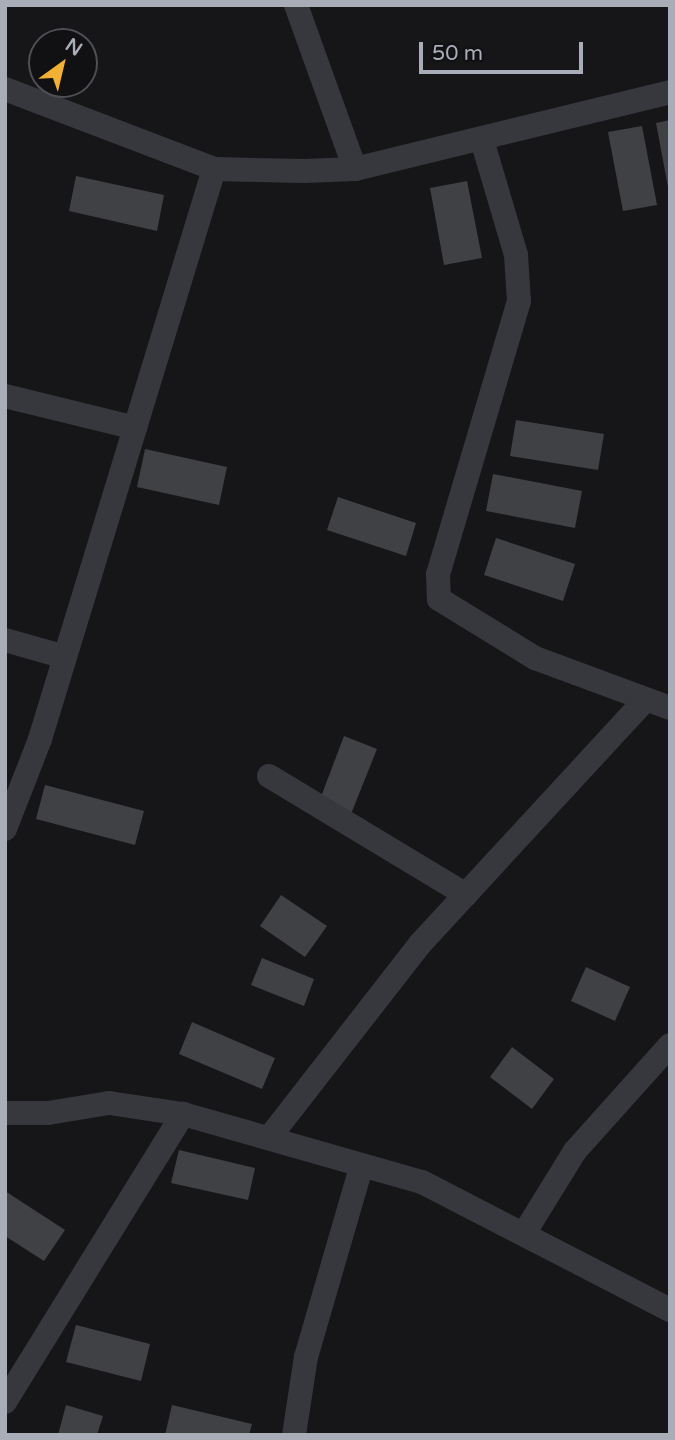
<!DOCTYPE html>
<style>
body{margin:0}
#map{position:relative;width:675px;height:1440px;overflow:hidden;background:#161618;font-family:"Varela Round",sans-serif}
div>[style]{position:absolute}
.building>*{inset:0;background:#404145}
.street>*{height:24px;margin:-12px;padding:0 12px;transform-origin:12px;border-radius:12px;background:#37383d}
span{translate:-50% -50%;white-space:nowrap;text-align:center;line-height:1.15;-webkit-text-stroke:6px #111113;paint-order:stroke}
.frame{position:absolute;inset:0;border:7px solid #a8adb8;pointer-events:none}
.north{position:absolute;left:28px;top:28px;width:70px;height:70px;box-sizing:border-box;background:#111113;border:2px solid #4d4f55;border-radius:50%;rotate:34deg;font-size:19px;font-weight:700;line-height:28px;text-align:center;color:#a8adb8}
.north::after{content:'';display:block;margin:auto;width:24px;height:32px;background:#f2b134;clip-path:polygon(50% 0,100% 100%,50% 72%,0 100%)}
.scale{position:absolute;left:419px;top:42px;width:164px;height:32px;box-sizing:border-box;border:4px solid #a8adb8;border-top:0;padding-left:9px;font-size:21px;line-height:24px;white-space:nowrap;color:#a8adb8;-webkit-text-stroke:5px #111113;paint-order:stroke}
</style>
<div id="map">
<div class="building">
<i style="clip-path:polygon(670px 120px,670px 187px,668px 187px,656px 123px)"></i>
<i style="clip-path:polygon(642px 126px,657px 205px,623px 211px,608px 132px)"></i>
<i style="clip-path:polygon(76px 176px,164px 195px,157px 231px,69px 211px)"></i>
<i style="clip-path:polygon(467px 181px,482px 258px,444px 265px,430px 188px)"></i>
<i style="clip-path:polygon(516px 420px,604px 434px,598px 470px,510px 456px)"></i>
<i style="clip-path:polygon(145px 449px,227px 467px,219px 505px,137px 487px)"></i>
<i style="clip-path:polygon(493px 474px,582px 491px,575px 528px,486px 511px)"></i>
<i style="clip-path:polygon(338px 497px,416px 523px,406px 556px,327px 530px)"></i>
<i style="clip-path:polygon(496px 538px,575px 564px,563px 601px,484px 575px)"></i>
<i style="clip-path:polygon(344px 736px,377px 749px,351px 814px,319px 802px)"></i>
<i style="clip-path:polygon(45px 785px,144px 811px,135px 845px,36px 819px)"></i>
<i style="clip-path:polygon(281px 895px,327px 926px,305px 957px,260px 926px)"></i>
<i style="clip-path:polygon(262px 958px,314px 979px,304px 1006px,251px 985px)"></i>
<i style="clip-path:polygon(586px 967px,630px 987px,615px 1021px,571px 1001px)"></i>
<i style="clip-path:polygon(192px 1022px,275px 1058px,262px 1089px,179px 1054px)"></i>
<i style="clip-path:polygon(512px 1047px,554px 1079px,532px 1109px,490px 1077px)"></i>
<i style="clip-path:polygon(179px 1150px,255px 1168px,248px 1200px,171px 1183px)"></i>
<i style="clip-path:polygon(5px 1191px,65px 1230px,44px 1261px,5px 1236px)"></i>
<i style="clip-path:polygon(76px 1325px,150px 1344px,141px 1381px,66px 1362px)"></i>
<i style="clip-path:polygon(66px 1405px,103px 1416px,97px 1435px,58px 1435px)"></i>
<i style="clip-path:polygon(172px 1405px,252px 1424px,249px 1435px,165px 1435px)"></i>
</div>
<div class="street">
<i style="left:296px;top:5px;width:174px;rotate:70.2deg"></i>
<i style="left:5px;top:89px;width:224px;rotate:20.9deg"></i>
<i style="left:214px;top:169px;width:90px;rotate:1.3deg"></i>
<i style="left:304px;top:171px;width:51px;rotate:-2.2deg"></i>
<i style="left:355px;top:169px;width:324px;rotate:-13.7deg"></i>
<i style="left:482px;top:140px;width:120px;rotate:73.5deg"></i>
<i style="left:516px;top:255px;width:46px;rotate:86.3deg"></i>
<i style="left:519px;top:301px;width:285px;rotate:106.5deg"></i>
<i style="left:438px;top:574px;width:25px;rotate:88deg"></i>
<i style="left:439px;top:599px;width:113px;rotate:31.6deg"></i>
<i style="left:535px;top:658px;width:144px;rotate:20.3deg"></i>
<i style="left:5px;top:396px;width:134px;rotate:13.8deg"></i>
<i style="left:5px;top:640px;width:62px;rotate:15.8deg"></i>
<i style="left:269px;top:776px;width:230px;rotate:31.1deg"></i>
<i style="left:5px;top:829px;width:97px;rotate:-68.7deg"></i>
<i style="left:40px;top:739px;width:596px;rotate:-73.02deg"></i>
<i style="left:5px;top:1113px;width:43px"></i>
<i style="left:48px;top:1113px;width:62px;rotate:-9.3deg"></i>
<i style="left:109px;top:1103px;width:75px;rotate:8.5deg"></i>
<i style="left:183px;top:1114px;width:248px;rotate:15.9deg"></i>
<i style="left:422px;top:1182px;width:279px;rotate:27.3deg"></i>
<i style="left:269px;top:1138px;width:246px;rotate:-52.1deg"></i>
<i style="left:420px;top:944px;width:332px;rotate:-47.3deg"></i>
<i style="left:525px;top:1232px;width:95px;rotate:-58.3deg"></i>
<i style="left:575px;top:1151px;width:142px;rotate:-48.1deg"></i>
<i style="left:5px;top:1402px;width:339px;rotate:-58.3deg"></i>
<i style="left:294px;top:1435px;width:79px;rotate:-81.3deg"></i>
<i style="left:306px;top:1357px;width:197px;rotate:-73.8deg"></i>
</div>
<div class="frame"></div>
<div class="north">N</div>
<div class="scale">50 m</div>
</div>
